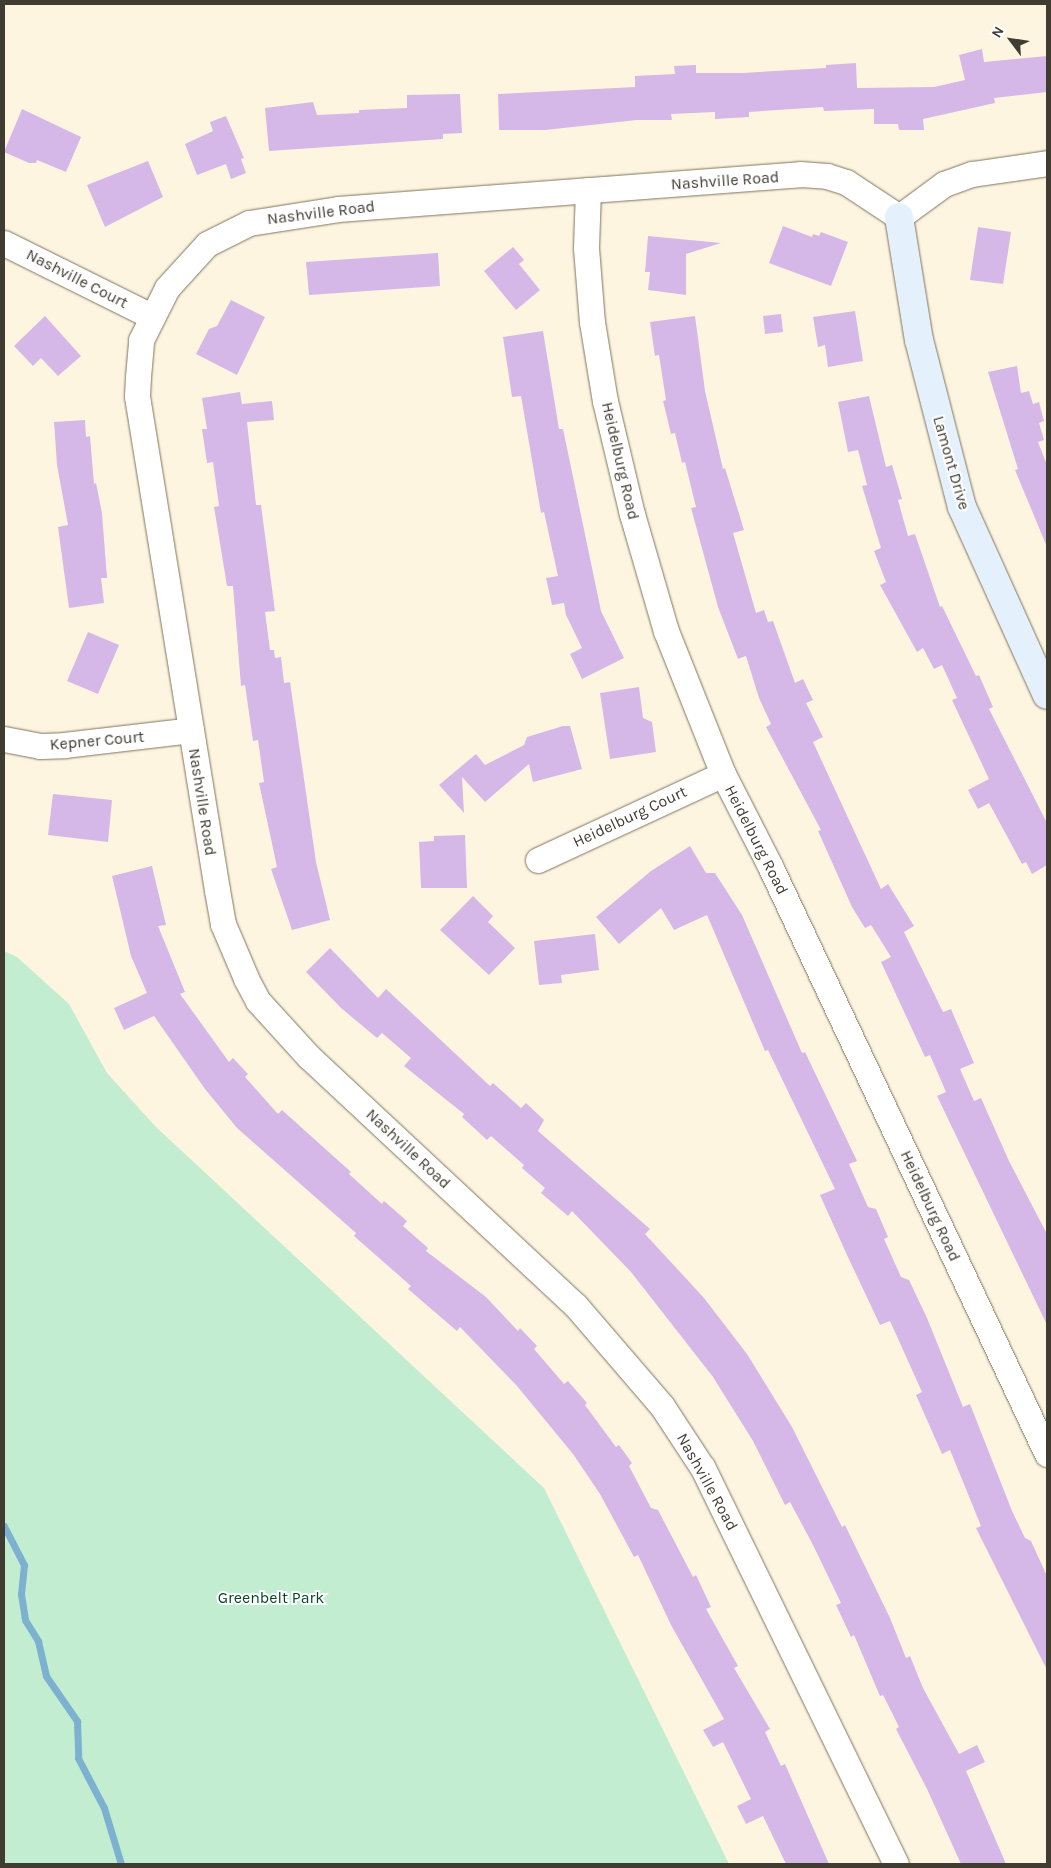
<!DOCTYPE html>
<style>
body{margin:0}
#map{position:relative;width:1051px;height:1868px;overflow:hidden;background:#fef5e1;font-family:Karla,sans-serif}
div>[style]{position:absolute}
.green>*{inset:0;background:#c3edd1}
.stream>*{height:7px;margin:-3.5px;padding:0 3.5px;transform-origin:3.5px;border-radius:3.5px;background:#7db1d0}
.building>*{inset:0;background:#d5b8e7}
.roads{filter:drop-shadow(0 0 1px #7e745f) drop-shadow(0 0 1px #7e745f)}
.street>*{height:25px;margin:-12.5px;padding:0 12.5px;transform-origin:12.5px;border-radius:12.5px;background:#fff}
.secondary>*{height:28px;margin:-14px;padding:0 14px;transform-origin:14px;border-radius:14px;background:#e4f1fc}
span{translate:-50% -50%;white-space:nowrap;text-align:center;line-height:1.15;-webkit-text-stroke:4px #fff;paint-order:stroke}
.street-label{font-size:16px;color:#403c32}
.park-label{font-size:16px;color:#084728}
.frame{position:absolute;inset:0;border:5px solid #403c32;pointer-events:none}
.north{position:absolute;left:986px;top:15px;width:50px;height:50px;-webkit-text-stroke:4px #fff;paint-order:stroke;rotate:301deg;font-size:14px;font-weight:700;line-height:20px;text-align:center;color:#403c32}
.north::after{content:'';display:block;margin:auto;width:18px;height:22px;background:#403c32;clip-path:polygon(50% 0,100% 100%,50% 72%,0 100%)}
</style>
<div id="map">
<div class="green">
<i style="clip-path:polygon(4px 951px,17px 957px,69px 1004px,107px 1073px,155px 1126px,544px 1488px,729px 1864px,4px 1864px)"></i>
</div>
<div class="stream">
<i style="left:4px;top:1526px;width:44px;rotate:62.9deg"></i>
<i style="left:24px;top:1565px;width:29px;rotate:96deg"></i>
<i style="left:21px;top:1594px;width:26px;rotate:81deg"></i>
<i style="left:25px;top:1620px;width:25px;rotate:58deg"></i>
<i style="left:38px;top:1641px;width:36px;rotate:77deg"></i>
<i style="left:46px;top:1676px;width:55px;rotate:55.4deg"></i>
<i style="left:77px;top:1721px;width:37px;rotate:88deg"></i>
<i style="left:78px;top:1758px;width:56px;rotate:62.5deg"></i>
<i style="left:104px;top:1808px;width:59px;rotate:73.1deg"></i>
</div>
<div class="building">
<i style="clip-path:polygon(982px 49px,984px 62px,1047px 56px,1047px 92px,994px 98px,995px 103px,923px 119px,924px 130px,899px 130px,898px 124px,874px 124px,874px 109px,824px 111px,823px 107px,749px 112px,749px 117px,715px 119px,715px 112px,671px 114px,672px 120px,637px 120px,545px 130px,499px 130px,498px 94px,635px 87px,635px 76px,675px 74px,674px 66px,696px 65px,696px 73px,742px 73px,826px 68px,826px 65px,856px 63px,857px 88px,934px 87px,965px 80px,959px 55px)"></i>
<i style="clip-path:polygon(460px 94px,462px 133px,443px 134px,443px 139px,269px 151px,265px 108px,313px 102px,317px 115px,359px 113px,359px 110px,407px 108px,407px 95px)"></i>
<i style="clip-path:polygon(22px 109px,81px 137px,66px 172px,37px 160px,36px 163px,29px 163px,4px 152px)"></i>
<i style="clip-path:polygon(226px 116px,244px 158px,241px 159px,246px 173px,231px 179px,226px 164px,197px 175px,185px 144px,213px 131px,210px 122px)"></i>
<i style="clip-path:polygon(148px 161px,163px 197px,105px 227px,87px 185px)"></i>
<i style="clip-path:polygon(783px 226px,812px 237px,813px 234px,819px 236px,821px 232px,848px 242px,831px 286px,769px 263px)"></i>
<i style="clip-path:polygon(978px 227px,1011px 232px,1003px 284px,970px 280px)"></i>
<i style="clip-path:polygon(648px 236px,721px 243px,686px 254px,686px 295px,648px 290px,650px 272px,645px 272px)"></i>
<i style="clip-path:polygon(513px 247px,524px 260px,519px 264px,540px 290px,516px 310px,484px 271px)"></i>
<i style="clip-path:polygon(438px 253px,440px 286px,309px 295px,306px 262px)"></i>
<i style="clip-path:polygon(231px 300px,265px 317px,237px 375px,196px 354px,209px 329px,217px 326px)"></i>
<i style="clip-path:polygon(855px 311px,863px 361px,828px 367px,825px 345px,818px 347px,813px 317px)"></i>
<i style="clip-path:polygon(781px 314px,783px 332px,765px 334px,763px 316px)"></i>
<i style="clip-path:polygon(45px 316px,81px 356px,58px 376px,41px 358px,33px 366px,14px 346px)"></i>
<i style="clip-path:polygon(695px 316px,705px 391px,723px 469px,725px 468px,744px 530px,733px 533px,756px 613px,764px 610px,768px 622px,773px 621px,795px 683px,803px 679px,813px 700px,806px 703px,823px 737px,813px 742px,881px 889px,888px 884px,914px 926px,904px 932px,943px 1012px,951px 1009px,974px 1063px,960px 1069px,974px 1101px,981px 1098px,1009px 1161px,1047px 1234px,1047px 1325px,937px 1096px,946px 1092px,930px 1055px,925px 1057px,881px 962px,891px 957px,871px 925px,865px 928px,852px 907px,818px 831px,821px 830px,766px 727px,771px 724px,759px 698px,746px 656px,738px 659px,718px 607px,691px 508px,696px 507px,685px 462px,682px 463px,675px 433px,671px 434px,663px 401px,666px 400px,659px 355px,655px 356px,650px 322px)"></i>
<i style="clip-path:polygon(543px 331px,559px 429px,563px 429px,601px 611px,624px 658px,582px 679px,570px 654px,582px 648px,566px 615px,564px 603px,552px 605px,546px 578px,558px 576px,544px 512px,541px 513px,521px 396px,512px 397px,503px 337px)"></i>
<i style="clip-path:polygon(1017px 366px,1021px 393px,1029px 391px,1033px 404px,1039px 402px,1044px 421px,1039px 423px,1044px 440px,1038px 442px,1047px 465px,1047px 547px,1015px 470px,1018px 469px,988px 372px)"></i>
<i style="clip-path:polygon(240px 392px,242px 404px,272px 401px,274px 420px,247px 422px,256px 505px,261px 505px,275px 611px,265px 612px,270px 650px,274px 650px,275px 658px,281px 657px,284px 683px,290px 682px,316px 862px,330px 920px,292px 930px,271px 869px,277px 867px,259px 783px,264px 782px,258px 740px,253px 741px,245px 685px,241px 686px,233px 586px,227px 586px,214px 507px,219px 506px,213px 462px,207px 463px,202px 429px,207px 429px,202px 398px)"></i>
<i style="clip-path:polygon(869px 396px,886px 467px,892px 465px,902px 499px,898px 500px,908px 536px,915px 534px,940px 607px,942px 606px,976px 676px,979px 675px,993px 707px,989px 709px,1047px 823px,1047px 865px,1032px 874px,1026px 862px,1022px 864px,989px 803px,978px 809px,968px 790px,989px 779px,952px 700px,957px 698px,942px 665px,934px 669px,923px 648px,917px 652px,880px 585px,886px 582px,874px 551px,881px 548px,862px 486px,867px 485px,858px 450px,848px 452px,838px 402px)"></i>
<i style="clip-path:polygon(85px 420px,86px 437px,90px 436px,94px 484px,96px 483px,102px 513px,107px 578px,101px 578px,104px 603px,69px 608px,58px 527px,68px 525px,57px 465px,54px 422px)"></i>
<i style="clip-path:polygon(88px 632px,119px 645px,98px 694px,67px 681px)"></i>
<i style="clip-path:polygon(639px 687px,643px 718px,652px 722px,656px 752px,610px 759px,600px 693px)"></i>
<i style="clip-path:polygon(563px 726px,570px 726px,582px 769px,533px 782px,529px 764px,485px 802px,462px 777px,464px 813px,439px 785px,476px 754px,485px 765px,524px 745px,527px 737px)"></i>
<i style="clip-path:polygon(53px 794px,112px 800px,108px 842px,48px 835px)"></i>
<i style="clip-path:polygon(465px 835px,467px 888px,421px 888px,419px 842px,434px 841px,434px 836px)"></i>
<i style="clip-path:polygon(690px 846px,706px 873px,715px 873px,742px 915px,802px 1053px,805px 1052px,857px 1161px,849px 1164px,868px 1207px,876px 1209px,888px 1237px,884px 1239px,901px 1277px,909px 1280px,927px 1318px,963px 1407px,970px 1404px,1012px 1511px,1025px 1538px,1031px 1541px,1047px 1576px,1047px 1670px,976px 1528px,981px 1526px,950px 1450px,942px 1454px,916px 1395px,922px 1392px,890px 1321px,880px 1325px,847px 1255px,820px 1195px,835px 1189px,768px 1050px,765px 1051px,707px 915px,674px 930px,661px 908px,619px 944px,596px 917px,651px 871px)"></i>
<i style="clip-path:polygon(152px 866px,166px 925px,158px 926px,185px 992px,180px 994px,229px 1062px,233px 1058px,248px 1074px,245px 1077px,278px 1114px,282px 1110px,351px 1172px,349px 1174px,382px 1204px,384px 1201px,407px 1221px,403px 1226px,428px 1248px,426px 1251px,486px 1297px,518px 1331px,520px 1328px,537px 1346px,534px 1349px,564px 1384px,568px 1381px,587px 1403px,585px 1405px,616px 1447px,619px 1445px,632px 1463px,629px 1466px,651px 1508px,658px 1510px,693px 1577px,696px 1575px,711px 1607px,706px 1609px,738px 1666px,734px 1668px,770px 1729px,765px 1732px,781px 1766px,785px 1764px,829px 1864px,786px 1864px,763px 1816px,746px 1824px,737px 1806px,751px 1799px,723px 1742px,713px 1747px,703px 1730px,724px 1719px,671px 1625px,638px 1555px,634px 1557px,600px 1494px,573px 1454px,517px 1386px,460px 1327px,457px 1331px,408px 1289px,411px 1286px,354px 1236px,356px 1233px,237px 1128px,205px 1089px,154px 1016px,124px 1030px,114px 1008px,147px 993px,131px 956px,112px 876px)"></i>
<i style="clip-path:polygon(473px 896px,493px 916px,488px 922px,515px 948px,489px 975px,440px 930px)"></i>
<i style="clip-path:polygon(595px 934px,599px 970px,561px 975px,562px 983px,539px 985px,534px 941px)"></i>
<i style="clip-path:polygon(330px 948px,378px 998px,386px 989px,490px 1086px,493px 1083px,521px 1108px,526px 1103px,544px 1120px,538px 1131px,650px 1229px,645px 1234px,704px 1298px,747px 1354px,792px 1427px,842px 1527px,845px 1525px,890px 1618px,906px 1658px,910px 1656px,923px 1688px,959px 1754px,977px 1745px,985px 1762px,966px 1771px,1006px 1864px,961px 1864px,927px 1789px,896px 1729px,899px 1727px,883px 1695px,880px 1696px,854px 1635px,851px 1637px,836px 1605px,841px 1603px,813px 1545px,790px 1502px,785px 1505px,753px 1441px,713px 1377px,631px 1272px,572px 1211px,568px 1216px,541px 1193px,545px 1188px,522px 1168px,524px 1165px,491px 1136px,487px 1140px,462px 1117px,464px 1114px,404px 1066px,411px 1058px,382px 1033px,377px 1038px,341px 1008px,306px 972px)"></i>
</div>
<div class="roads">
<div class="street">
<i style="left:588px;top:190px;width:58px;rotate:92deg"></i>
<i style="left:586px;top:248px;width:74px;rotate:85.4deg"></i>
<i style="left:592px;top:322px;width:80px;rotate:80.7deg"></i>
<i style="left:605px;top:401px;width:116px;rotate:76.6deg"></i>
<i style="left:632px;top:514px;width:122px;rotate:73.8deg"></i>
<i style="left:666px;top:631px;width:154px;rotate:68.3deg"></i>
<i style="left:723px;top:774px;width:106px;rotate:62.9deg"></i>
<i style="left:771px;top:868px;width:648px;rotate:64.78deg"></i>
<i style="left:4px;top:243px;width:164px;rotate:26.4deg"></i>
<i style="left:4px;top:739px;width:37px;rotate:11deg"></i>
<i style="left:40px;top:746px;width:24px;rotate:-2deg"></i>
<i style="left:64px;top:745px;width:128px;rotate:-6.7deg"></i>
<i style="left:538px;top:860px;width:204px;rotate:-24.9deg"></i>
<i style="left:896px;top:1864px;width:442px;rotate:-116deg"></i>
<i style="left:702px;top:1467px;width:73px;rotate:-123.3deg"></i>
<i style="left:662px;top:1406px;width:133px;rotate:-130.7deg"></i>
<i style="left:575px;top:1305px;width:364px;rotate:-137deg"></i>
<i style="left:309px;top:1057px;width:76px;rotate:-132.3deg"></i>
<i style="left:258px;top:1001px;width:26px;rotate:-118deg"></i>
<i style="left:246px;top:978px;width:59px;rotate:-113.1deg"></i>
<i style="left:223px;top:924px;width:35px;rotate:-100deg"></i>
<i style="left:217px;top:890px;width:500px;rotate:-99.2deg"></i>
<i style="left:137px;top:396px;width:19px;rotate:-87deg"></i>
<i style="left:138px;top:377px;width:37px;rotate:-85deg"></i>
<i style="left:141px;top:340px;width:58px;rotate:-63.4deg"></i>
<i style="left:167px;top:288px;width:59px;rotate:-47.7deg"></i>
<i style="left:207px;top:244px;width:47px;rotate:-26.6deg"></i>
<i style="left:249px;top:223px;width:90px;rotate:-8.9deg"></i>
<i style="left:338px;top:209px;width:463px;rotate:-4.3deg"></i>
<i style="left:800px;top:174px;width:27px;rotate:4deg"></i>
<i style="left:827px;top:176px;width:20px;rotate:18deg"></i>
<i style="left:846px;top:182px;width:64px;rotate:33.4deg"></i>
<i style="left:899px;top:217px;width:56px;rotate:-36.3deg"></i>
<i style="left:944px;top:184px;width:30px;rotate:-20deg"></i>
<i style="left:972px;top:174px;width:76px;rotate:-8.3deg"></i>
</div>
<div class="secondary">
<i style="left:899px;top:217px;width:125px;rotate:80.8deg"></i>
<i style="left:919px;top:340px;width:172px;rotate:75.6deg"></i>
<i style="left:962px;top:507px;width:206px;rotate:65.7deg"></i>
</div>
</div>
<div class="street-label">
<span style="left:725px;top:181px;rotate:-4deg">Nashville Road</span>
<span style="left:321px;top:213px;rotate:-7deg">Nashville Road</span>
<span style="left:77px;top:279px;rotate:27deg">Nashville Court</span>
<span style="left:620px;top:461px;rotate:77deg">Heidelburg Road</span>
<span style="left:951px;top:463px;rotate:74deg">Lamont Drive</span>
<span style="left:97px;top:741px;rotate:-5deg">Kepner Court</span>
<span style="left:202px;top:802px;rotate:81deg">Nashville Road</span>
<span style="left:630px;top:817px;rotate:-25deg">Heidelburg Court</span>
<span style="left:756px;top:840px;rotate:63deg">Heidelburg Road</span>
<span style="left:408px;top:1149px;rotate:43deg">Nashville Road</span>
<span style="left:930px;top:1206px;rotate:65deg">Heidelburg Road</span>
<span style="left:707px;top:1482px;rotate:61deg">Nashville Road</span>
</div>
<div class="park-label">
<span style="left:271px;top:1598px">Greenbelt Park</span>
</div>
<div class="frame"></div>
<div class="north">N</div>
</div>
